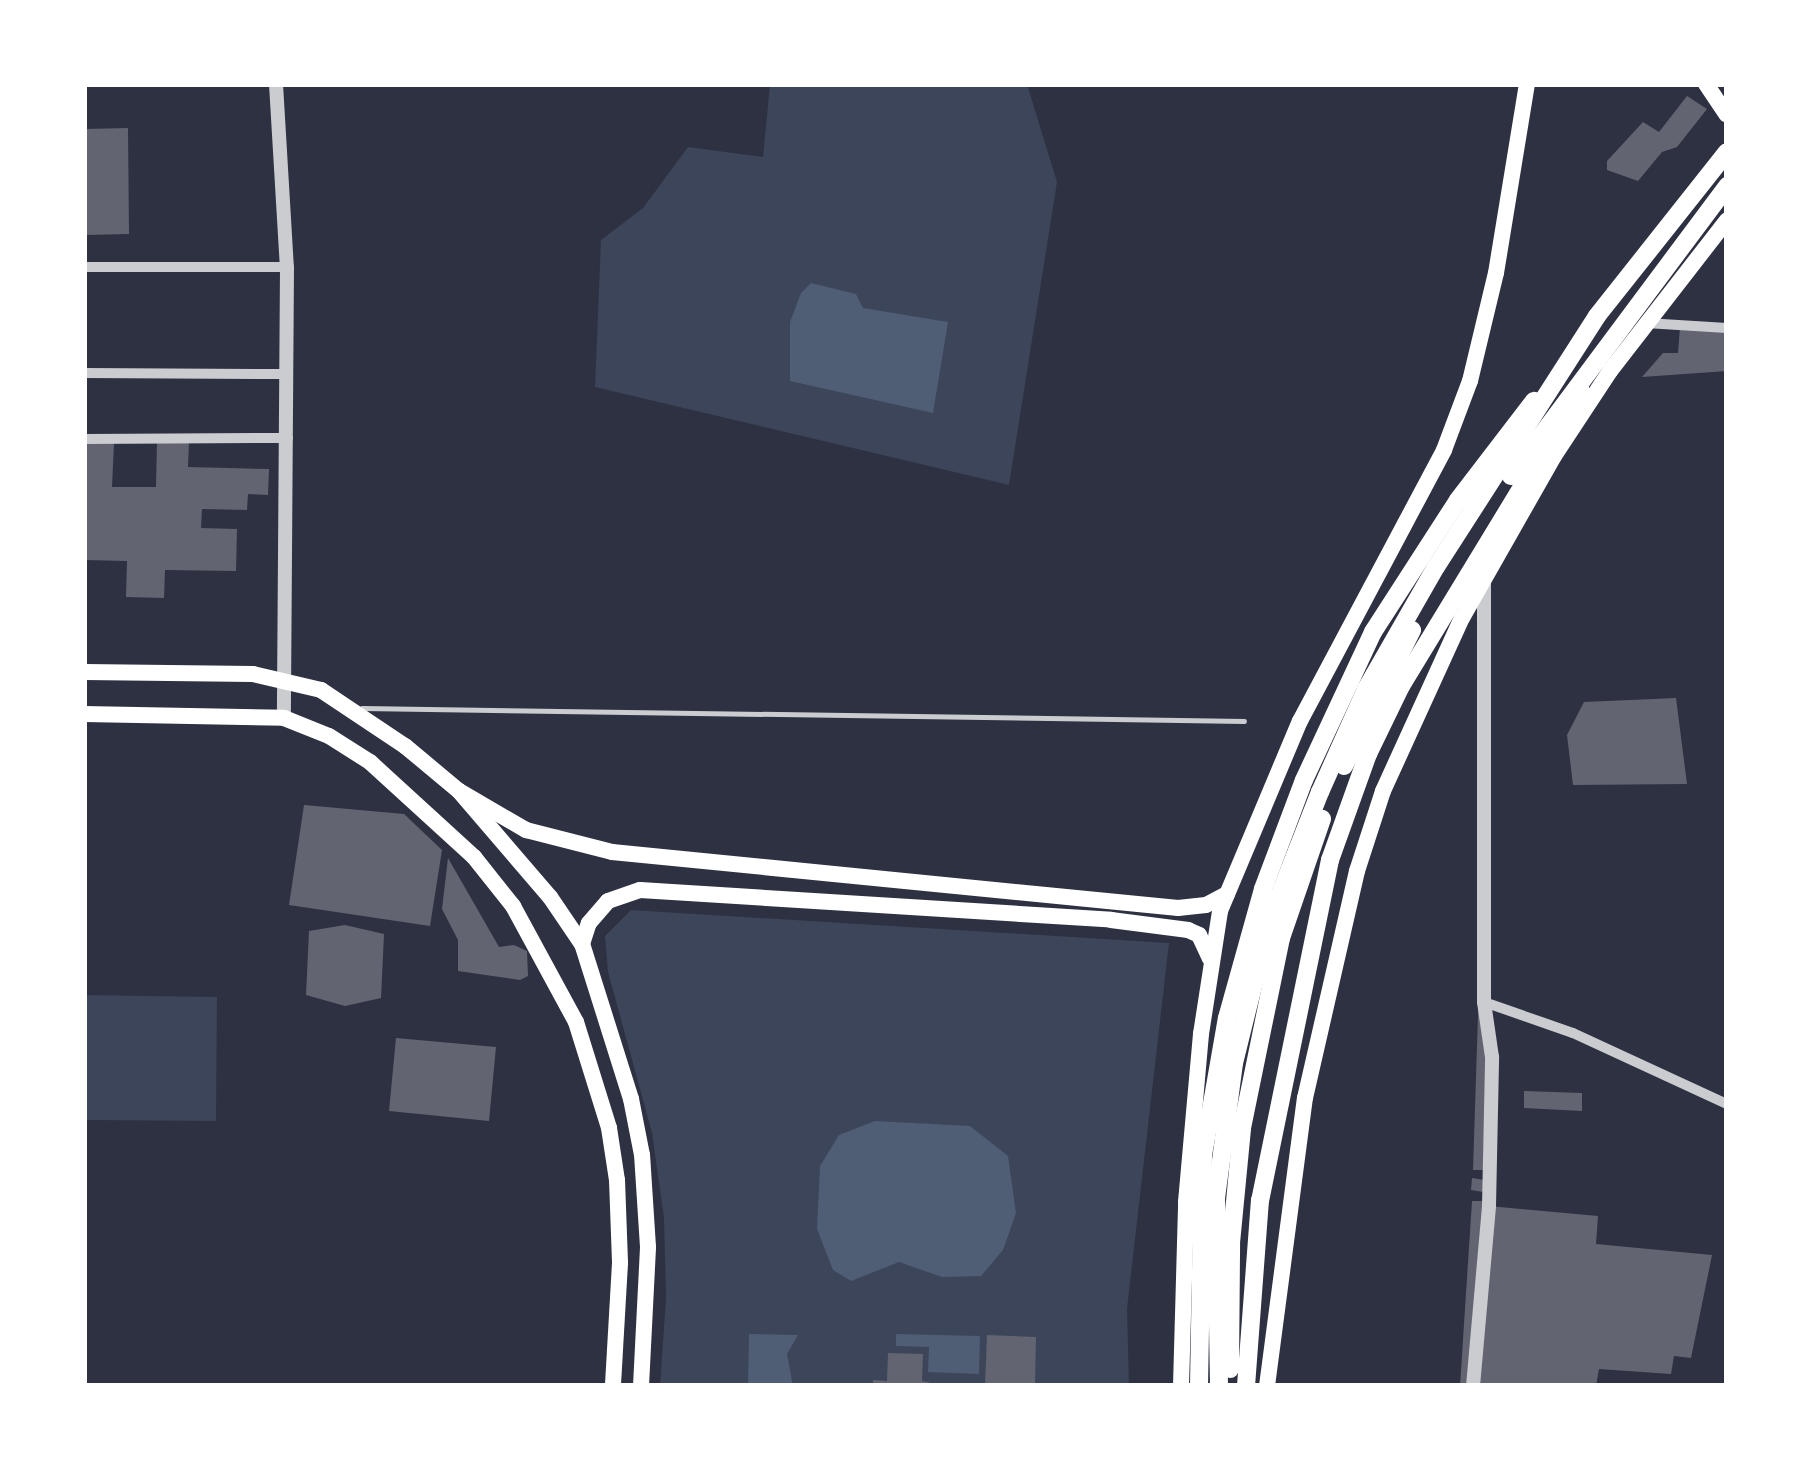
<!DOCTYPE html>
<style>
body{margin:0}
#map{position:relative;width:1811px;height:1470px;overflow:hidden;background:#2d3142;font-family:"Fira Sans Condensed",sans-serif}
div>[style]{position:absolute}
.green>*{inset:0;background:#3c4559}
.water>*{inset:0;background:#4f5d75}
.building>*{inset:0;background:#626471}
.service>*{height:4.5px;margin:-2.25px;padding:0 2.25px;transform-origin:2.25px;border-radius:2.25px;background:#caccd0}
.minor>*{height:10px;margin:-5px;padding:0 5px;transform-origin:5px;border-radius:5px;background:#caccd0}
.tertiary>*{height:14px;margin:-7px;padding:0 7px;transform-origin:7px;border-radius:7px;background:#caccd0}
.primary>*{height:16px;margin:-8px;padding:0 8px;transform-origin:8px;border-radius:8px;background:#fff}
.trunk>*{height:18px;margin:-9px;padding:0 9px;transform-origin:9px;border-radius:9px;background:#fff}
.motorway>*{height:18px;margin:-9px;padding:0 9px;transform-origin:9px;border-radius:9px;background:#fff}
span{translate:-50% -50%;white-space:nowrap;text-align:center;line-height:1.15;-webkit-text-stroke:10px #fff;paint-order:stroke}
.frame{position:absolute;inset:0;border:87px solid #fff;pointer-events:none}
</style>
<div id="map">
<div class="green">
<i style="clip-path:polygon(770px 84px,1027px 84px,1057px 182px,1009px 485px,595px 387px,601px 240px,643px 208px,688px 147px,763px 157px)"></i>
<i style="clip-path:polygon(631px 910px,1169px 943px,1127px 1309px,1129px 1386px,660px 1386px,666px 1298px,664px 1218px,652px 1133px,608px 972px,605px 936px)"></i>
<i style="clip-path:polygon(84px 995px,217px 997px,216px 1121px,84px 1120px)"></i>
</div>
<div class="water">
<i style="clip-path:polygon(811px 283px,856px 294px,863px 308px,948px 322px,933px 413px,790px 381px,790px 322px,801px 293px)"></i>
<i style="clip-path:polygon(875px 1121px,970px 1126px,1008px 1156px,1016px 1213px,1003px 1250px,981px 1276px,942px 1277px,899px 1262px,851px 1281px,833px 1270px,817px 1229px,820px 1166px,839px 1135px)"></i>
<i style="clip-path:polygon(749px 1334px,798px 1335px,787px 1354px,793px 1386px,748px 1386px)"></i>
<i style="clip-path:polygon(896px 1334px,980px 1336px,979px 1374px,928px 1372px,929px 1347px,896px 1346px)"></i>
</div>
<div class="building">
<i style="clip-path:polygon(1687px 96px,1707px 109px,1677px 147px,1662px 152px,1638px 181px,1607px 170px,1607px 161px,1643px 122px,1659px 132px)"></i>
<i style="clip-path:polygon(128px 128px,129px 234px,84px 235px,84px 129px)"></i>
<i style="clip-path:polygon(1680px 327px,1727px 332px,1727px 371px,1642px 377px,1663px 353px,1678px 353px)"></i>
<i style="clip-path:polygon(157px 441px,189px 442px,188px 467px,269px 469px,268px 495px,248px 494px,247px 510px,202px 509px,201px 528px,237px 529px,236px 571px,165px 570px,164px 598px,126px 597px,127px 561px,84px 560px,87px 443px,114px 443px,112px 487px,156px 487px)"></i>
<i style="clip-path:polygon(1676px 698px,1687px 784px,1573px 785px,1567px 735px,1584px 702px)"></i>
<i style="clip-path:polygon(304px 805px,404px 814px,442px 850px,430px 926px,289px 905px)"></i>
<i style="clip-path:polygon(448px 858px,499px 947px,514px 945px,527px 951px,528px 976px,520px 980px,458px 971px,458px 940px,442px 909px)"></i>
<i style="clip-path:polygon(345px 925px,384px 934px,381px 998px,345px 1006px,306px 995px,309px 931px)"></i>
<i style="clip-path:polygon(1479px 984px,1489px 984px,1483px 1170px,1473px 1170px)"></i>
<i style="clip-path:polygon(396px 1038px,496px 1047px,489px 1121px,389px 1111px)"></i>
<i style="clip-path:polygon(1524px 1091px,1582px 1093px,1582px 1111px,1524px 1108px)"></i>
<i style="clip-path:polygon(1472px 1178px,1484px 1180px,1483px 1192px,1471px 1190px)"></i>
<i style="clip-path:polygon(1472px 1201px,1483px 1201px,1471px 1386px,1460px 1386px)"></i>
<i style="clip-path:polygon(1489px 1206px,1598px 1216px,1596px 1244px,1712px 1255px,1691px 1358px,1674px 1356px,1671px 1374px,1599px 1369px,1596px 1386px,1473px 1386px)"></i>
<i style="clip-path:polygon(987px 1335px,1036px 1337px,1035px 1386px,985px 1386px)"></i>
<i style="clip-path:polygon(888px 1353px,923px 1354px,922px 1381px,945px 1386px,873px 1386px,873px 1380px,887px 1381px)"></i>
</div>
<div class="service">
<i style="left:362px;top:708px;width:882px;rotate:0.84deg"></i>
</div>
<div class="minor">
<i style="left:84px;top:267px;width:203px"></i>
<i style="left:1646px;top:323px;width:81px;rotate:3.5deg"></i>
<i style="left:84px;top:373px;width:203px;rotate:0.3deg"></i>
<i style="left:84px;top:439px;width:204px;rotate:-0.3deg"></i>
<i style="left:1484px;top:1002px;width:94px;rotate:19.2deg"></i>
<i style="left:1573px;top:1033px;width:170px;rotate:24.8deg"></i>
</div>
<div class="tertiary">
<i style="left:276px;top:84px;width:183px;rotate:86.6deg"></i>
<i style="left:287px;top:267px;width:451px;rotate:90.4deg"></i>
<i style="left:1473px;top:1386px;width:181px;rotate:-84.9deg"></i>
<i style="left:1489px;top:1206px;width:149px;rotate:-88.8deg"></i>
<i style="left:1492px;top:1057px;width:56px;rotate:-98.3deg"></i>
<i style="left:1484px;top:1002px;width:420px;rotate:-90deg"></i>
</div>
<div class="primary">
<i style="left:1706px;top:84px;width:37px;rotate:56deg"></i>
<i style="left:84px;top:672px;width:169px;rotate:0.7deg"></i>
<i style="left:253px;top:674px;width:70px;rotate:13.2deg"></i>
<i style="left:321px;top:690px;width:101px;rotate:33.7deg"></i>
<i style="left:405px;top:746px;width:70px;rotate:39.8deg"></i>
<i style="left:459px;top:791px;width:140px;rotate:49.4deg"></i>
<i style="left:550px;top:897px;width:57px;rotate:55.8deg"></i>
<i style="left:84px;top:714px;width:200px;rotate:1.1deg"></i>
<i style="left:284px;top:718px;width:48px;rotate:21.8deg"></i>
<i style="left:329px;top:736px;width:49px;rotate:32.4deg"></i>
<i style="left:370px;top:762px;width:141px;rotate:42.4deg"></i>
<i style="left:474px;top:857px;width:63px;rotate:51.5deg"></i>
<i style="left:513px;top:906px;width:132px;rotate:61.5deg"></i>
<i style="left:576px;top:1022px;width:111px;rotate:72.7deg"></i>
<i style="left:609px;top:1128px;width:53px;rotate:81.3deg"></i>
<i style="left:617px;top:1180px;width:83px;rotate:87.9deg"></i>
<i style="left:620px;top:1263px;width:123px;rotate:93.3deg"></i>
<i style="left:459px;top:791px;width:78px;rotate:30.2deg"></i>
<i style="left:526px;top:830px;width:89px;rotate:14.3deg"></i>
<i style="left:612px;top:852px;width:569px;rotate:5.65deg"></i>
<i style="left:1178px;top:908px;width:28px;rotate:-6deg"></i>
<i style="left:1206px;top:905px;width:24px;rotate:-28deg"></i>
<i style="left:641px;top:1386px;width:139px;rotate:-87.1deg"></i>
<i style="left:648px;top:1247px;width:92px;rotate:-93.7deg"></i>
<i style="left:642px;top:1155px;width:57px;rotate:-101.1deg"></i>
<i style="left:631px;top:1099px;width:163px;rotate:-107.5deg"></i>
<i style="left:582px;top:944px;width:22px;rotate:-72deg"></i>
<i style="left:589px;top:923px;width:29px;rotate:-49deg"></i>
<i style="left:608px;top:901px;width:34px;rotate:-19deg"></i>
<i style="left:640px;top:890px;width:472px;rotate:3.6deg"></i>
<i style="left:1111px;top:920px;width:78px;rotate:7.4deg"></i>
<i style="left:1188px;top:930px;width:12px;rotate:24deg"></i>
<i style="left:1199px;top:935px;width:26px;rotate:65deg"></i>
<i style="left:1181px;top:1386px;width:184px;rotate:-88.4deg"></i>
<i style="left:1186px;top:1202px;width:169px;rotate:-84.9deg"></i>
<i style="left:1201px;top:1034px;width:124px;rotate:-81.2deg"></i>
<i style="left:1220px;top:911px;width:206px;rotate:-67.2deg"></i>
<i style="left:1300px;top:721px;width:307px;rotate:-62deg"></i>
<i style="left:1444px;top:450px;width:74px;rotate:-69.4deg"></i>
<i style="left:1470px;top:381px;width:111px;rotate:-76.5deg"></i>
<i style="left:1496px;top:273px;width:192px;rotate:-80.7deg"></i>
<i style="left:1267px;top:1386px;width:290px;rotate:-82.5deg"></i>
<i style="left:1305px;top:1098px;width:233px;rotate:-77.1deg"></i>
<i style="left:1357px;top:871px;width:84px;rotate:-72deg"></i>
<i style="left:1383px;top:791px;width:190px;rotate:-65.5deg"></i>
<i style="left:1462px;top:618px;width:186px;rotate:-60.4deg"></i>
<i style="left:1554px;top:456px;width:102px;rotate:-56.6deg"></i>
<i style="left:1610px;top:371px;width:191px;rotate:-52.2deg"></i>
</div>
<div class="trunk">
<i style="left:1199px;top:1386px;width:231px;rotate:-89deg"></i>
<i style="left:1203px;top:1155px;width:139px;rotate:-80.1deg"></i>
<i style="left:1227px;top:1018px;width:134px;rotate:-74.4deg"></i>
<i style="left:1263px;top:889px;width:116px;rotate:-69.4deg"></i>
<i style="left:1304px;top:780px;width:163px;rotate:-65deg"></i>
<i style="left:1373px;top:632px;width:157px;rotate:-57.2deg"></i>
<i style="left:1458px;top:500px;width:125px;rotate:-52.5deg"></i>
<i style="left:1246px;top:1386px;width:186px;rotate:-85.7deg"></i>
<i style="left:1260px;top:1201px;width:348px;rotate:-78.4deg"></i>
<i style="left:1330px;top:860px;width:113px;rotate:-70.3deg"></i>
<i style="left:1368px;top:754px;width:76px;rotate:-64.1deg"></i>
<i style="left:1401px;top:686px;width:346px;rotate:-58.7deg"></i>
</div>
<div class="motorway">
<i style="left:1511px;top:476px;width:362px;rotate:-53.3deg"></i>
<i style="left:1344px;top:766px;width:152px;rotate:-63.4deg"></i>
<i style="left:1230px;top:1369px;width:126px;rotate:-89.5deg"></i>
<i style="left:1231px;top:1243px;width:116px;rotate:-84.5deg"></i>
<i style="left:1242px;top:1128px;width:194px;rotate:-78.4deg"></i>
<i style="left:1281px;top:938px;width:126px;rotate:-71deg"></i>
<i style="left:1219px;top:1386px;width:188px;rotate:-90.9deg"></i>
<i style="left:1216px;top:1198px;width:136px;rotate:-82.4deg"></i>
<i style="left:1234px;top:1063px;width:145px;rotate:-76.1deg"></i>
<i style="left:1269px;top:922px;width:140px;rotate:-68.6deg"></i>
<i style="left:1320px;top:792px;width:113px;rotate:-65.9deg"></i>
<i style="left:1366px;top:689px;width:141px;rotate:-60.2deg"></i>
<i style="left:1436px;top:567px;width:298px;rotate:-57.3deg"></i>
<i style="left:1597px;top:316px;width:209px;rotate:-51.6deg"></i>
</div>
<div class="frame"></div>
</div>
